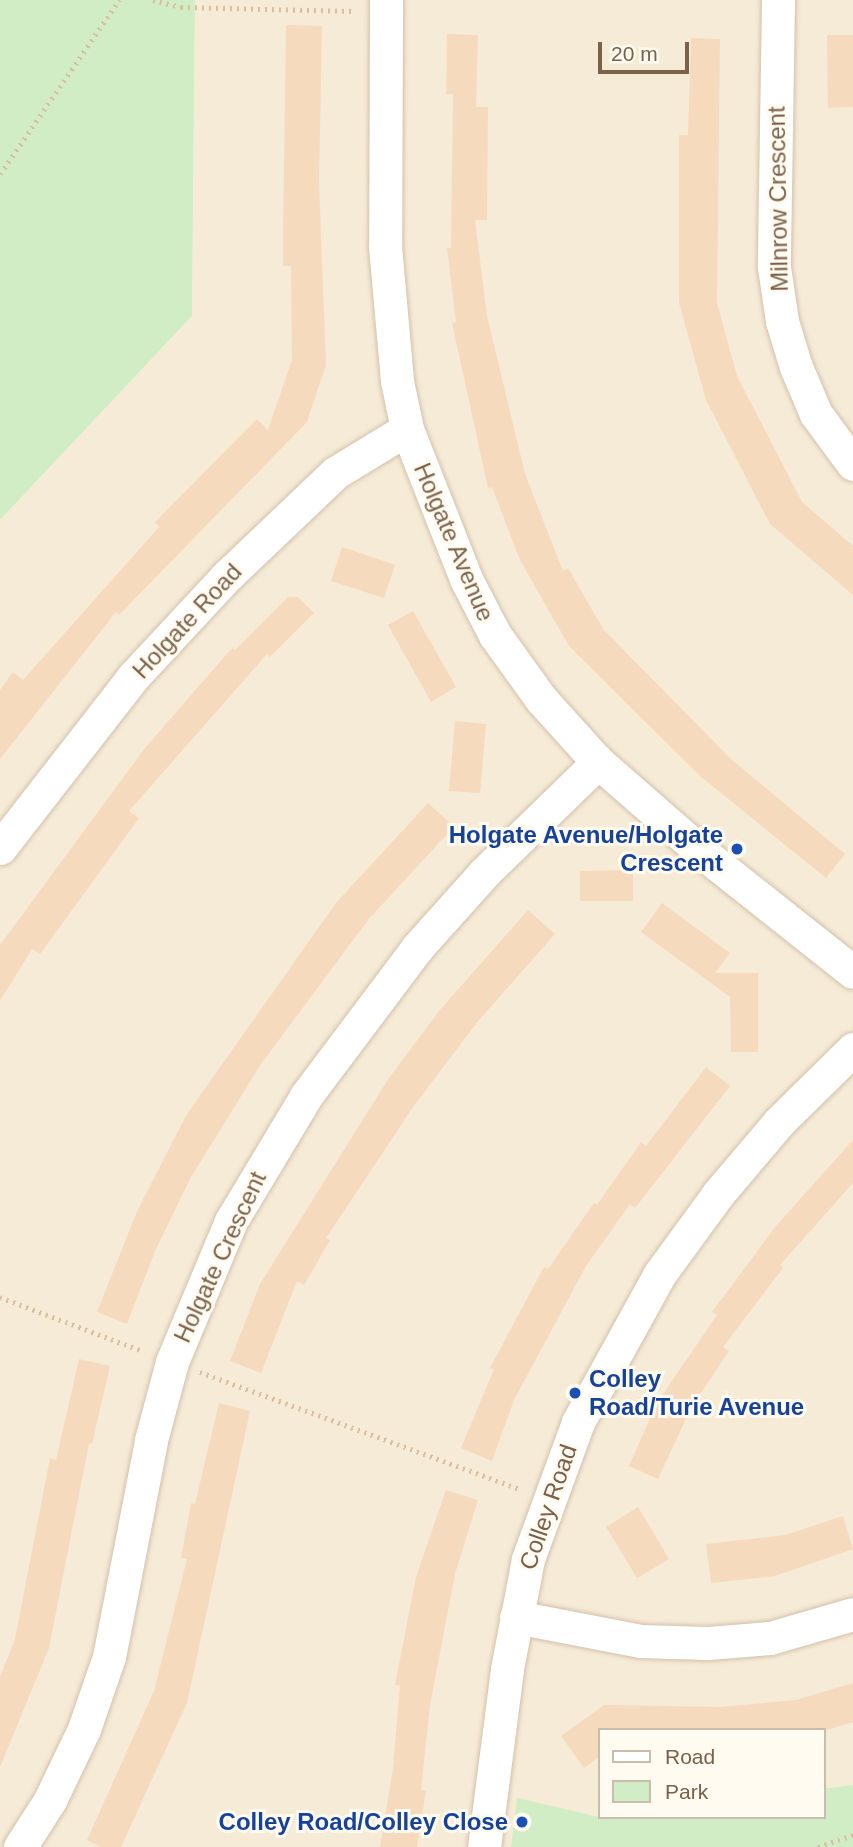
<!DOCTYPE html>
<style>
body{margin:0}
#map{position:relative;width:853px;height:1847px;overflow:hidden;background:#fef8e9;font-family:Arial,sans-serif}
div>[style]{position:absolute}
.residential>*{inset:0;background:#f6ebd6}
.green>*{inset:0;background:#d1edc5}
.building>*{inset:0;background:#f5dabe}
.path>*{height:4.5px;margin-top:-2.25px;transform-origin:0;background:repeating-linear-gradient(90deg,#dbbda0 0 2px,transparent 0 7px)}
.roads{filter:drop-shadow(0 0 2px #d2c1ac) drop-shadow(0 0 2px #d2c1ac)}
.street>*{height:33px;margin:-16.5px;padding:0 16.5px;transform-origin:16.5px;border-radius:16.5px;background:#fff}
.dots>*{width:19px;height:19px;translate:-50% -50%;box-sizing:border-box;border:4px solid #fffbf0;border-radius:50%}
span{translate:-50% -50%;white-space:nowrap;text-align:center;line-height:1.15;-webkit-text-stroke:6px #fffbf0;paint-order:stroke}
.street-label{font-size:24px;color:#7b604a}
.transit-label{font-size:24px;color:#164399;font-weight:700}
.right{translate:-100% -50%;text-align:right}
.left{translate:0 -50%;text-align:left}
.legend{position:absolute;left:598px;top:1728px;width:228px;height:91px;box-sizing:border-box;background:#fffbf0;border:2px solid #cabdae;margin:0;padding:9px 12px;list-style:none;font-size:21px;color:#7b604a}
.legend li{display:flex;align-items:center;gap:14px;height:35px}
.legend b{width:35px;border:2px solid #cabdae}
.scale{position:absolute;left:598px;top:42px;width:91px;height:32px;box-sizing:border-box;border:4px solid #7b604a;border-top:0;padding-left:9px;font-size:21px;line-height:24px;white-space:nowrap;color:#7b604a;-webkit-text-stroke:5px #fffbf0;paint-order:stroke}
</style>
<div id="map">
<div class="residential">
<i style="clip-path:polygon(evenodd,195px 0,853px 0,853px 1847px,0 1847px,0 520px,192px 316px,195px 0,599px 1730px,823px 1730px,823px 1817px,599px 1817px,599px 1730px)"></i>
</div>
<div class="green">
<i style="clip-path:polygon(0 0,195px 0,192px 316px,0 520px)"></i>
<i style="clip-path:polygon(853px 1785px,853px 1847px,511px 1847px,517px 1798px,599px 1817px,823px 1817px,823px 1789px)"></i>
</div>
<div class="building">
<i style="clip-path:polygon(286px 25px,322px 26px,319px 182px,326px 365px,307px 422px,119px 615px,116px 612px,0 759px,0 690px,13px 672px,23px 680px,159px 527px,155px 522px,257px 419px,268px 430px,292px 360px,291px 266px,283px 266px,283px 238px)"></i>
<i style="clip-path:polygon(447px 34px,478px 35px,476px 107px,488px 107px,487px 220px,475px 220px,487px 316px,525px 474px,563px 571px,568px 568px,603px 629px,731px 759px,845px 854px,826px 878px,700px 776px,569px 646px,520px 560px,492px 487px,488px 488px,452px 323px,456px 322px,447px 248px,451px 248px,453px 94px,446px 94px)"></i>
<i style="clip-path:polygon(827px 35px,853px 35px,853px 107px,828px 108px)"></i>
<i style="clip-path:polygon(691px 38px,720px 39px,717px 303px,737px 376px,802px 502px,853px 546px,853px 595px,770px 524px,706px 400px,679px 303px,679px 135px,688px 135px)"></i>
<i style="clip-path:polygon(342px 547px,395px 565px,384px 598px,331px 581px)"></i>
<i style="clip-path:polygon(288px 597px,298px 597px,314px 613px,270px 657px,267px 654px,129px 811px,139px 818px,40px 954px,32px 949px,0 1001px,0 945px,145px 748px,232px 648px,235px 650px)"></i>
<i style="clip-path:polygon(413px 611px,456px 687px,431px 702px,388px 625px)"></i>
<i style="clip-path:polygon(455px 721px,486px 724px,480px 793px,449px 791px)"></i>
<i style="clip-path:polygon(428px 803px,449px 822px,449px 832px,368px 920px,261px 1064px,191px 1177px,155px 1251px,127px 1324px,97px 1312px,138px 1209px,187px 1114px,336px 903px)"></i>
<i style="clip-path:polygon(633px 870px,633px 901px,580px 901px,580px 871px)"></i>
<i style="clip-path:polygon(662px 903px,730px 953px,715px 973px,758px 973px,758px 1052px,731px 1052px,730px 997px,641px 932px)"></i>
<i style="clip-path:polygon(528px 910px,555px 934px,479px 1020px,413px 1107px,326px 1238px,330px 1240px,304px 1285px,297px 1281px,261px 1373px,230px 1361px,260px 1284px,389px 1078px,439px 1011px)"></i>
<i style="clip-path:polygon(706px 1067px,730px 1086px,635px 1208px,630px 1204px,586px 1266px,514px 1400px,492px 1461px,461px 1448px,494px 1369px,490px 1368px,544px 1267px,548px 1269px,594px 1203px,597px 1205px,641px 1142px,646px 1146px)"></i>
<i style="clip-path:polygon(853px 1140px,853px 1183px,780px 1265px,783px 1268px,723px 1347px,729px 1351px,691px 1408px,658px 1479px,629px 1466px,657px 1403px,717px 1315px,712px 1312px,776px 1226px)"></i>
<i style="clip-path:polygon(79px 1359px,110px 1366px,92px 1444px,89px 1443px,49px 1648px,0 1767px,0 1677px,15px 1639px,50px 1458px,56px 1460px)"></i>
<i style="clip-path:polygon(219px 1403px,250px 1411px,187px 1703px,121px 1847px,101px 1847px,87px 1840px,154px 1691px,187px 1559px,181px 1558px,191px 1503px,195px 1504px)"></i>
<i style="clip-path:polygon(446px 1490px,478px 1500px,455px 1574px,430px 1705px,421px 1790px,426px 1791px,417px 1847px,380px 1847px,393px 1768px,400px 1686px,395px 1685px,416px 1577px)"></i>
<i style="clip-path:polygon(638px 1507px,669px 1559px,637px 1578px,606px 1527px)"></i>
<i style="clip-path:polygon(843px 1516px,853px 1549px,775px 1576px,711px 1583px,706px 1544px,786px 1535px)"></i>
<i style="clip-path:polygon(853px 1683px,853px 1722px,827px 1730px,599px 1730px,599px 1757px,584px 1768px,561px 1736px,604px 1705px,720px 1707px,796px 1700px)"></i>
</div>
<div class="path">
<i style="left:153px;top:0;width:29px;rotate:14deg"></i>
<i style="left:181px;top:7px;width:173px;rotate:1.3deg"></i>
<i style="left:0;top:174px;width:211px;rotate:-55.6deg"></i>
<i style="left:0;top:1297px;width:152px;rotate:20.8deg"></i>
<i style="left:200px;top:1372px;width:341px;rotate:20.1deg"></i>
<i style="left:818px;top:1847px;width:37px;rotate:-19deg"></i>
</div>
<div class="roads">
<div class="street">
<i style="left:386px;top:0;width:246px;rotate:90.2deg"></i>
<i style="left:385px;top:246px;width:136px;rotate:84.9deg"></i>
<i style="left:397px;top:381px;width:49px;rotate:78.2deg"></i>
<i style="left:407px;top:429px;width:163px;rotate:68.5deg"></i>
<i style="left:467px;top:581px;width:61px;rotate:62.6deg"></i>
<i style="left:495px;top:635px;width:79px;rotate:54.3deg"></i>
<i style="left:541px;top:699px;width:85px;rotate:47.9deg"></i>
<i style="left:598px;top:762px;width:134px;rotate:41.1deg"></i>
<i style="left:699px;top:850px;width:196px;rotate:38.4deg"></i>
<i style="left:778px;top:0;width:267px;rotate:90.9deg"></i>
<i style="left:774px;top:267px;width:55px;rotate:81.6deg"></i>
<i style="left:782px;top:321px;width:48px;rotate:73.1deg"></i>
<i style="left:796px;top:367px;width:51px;rotate:66.9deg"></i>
<i style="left:816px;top:414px;width:62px;rotate:53.5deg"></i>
<i style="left:0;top:848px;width:218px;rotate:-52.1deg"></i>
<i style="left:134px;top:676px;width:137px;rotate:-47.1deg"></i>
<i style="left:227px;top:576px;width:149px;rotate:-43.6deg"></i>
<i style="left:335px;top:473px;width:84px;rotate:-31.4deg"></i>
<i style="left:516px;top:1617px;width:127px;rotate:10.9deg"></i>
<i style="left:641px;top:1641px;width:67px;rotate:1.7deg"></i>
<i style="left:708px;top:1643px;width:62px;rotate:-4.6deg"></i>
<i style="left:770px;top:1638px;width:86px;rotate:-16.1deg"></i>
<i style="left:20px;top:1847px;width:56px;rotate:-57.4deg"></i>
<i style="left:50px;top:1800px;width:79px;rotate:-64.4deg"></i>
<i style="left:84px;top:1729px;width:76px;rotate:-70.9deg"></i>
<i style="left:109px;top:1657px;width:221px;rotate:-79deg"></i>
<i style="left:151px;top:1440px;width:81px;rotate:-74.9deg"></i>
<i style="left:172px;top:1362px;width:153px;rotate:-67.3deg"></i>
<i style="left:231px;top:1221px;width:146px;rotate:-59deg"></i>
<i style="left:306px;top:1096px;width:185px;rotate:-53.1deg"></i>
<i style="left:417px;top:948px;width:102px;rotate:-48.2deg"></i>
<i style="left:485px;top:872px;width:158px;rotate:-44.2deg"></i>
<i style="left:484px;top:1847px;width:179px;rotate:-82.6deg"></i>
<i style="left:507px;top:1669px;width:112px;rotate:-79.2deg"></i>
<i style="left:528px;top:1559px;width:146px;rotate:-69.9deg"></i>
<i style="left:578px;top:1422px;width:168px;rotate:-61.1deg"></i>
<i style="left:659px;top:1275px;width:100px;rotate:-53.9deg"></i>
<i style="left:718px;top:1194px;width:94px;rotate:-49.7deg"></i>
<i style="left:779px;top:1122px;width:104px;rotate:-44.6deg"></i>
</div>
</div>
<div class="dots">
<i style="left:737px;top:849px;background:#1a4fb4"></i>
<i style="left:575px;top:1393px;background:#1a4fb4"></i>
<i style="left:522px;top:1822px;background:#1a4fb4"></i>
</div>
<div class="street-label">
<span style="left:778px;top:199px;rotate:-91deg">Milnrow Crescent</span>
<span style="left:454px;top:542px;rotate:67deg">Holgate Avenue</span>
<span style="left:187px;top:621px;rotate:-47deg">Holgate Road</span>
<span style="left:220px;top:1257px;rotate:-65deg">Holgate Crescent</span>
<span style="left:548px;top:1507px;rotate:-71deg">Colley Road</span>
</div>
<div class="transit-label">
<span class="right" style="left:723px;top:849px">Holgate Avenue/Holgate<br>Crescent</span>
<span class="left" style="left:589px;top:1393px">Colley<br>Road/Turie Avenue</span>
<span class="right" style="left:508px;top:1822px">Colley Road/Colley Close</span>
</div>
<ul class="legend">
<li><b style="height:9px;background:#fff"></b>Road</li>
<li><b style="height:19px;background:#d1edc5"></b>Park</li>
</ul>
<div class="scale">20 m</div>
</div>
